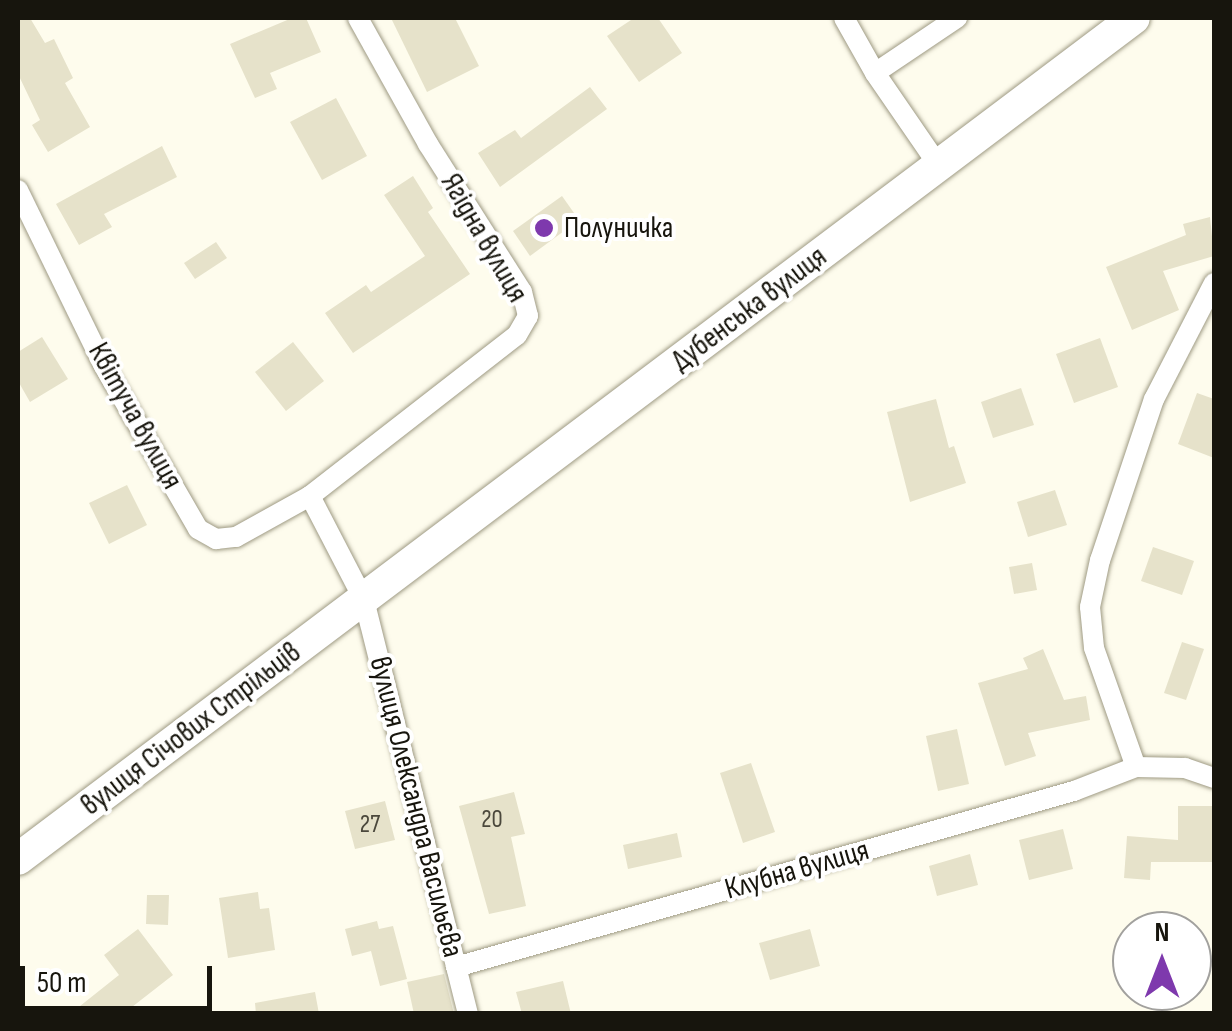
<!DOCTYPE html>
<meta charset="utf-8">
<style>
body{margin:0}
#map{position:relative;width:1232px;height:1031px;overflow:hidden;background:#fefced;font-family:"Sofia Sans Condensed",sans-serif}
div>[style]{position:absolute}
.building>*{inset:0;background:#e6e2ca}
.roads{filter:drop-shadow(0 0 2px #9e9a83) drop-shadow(0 0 2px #9e9a83)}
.minor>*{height:20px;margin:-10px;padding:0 10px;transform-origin:10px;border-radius:10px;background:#fff}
.primary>*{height:32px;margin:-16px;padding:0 16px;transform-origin:16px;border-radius:16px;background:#fff}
.dots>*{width:28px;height:28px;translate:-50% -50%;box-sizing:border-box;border:5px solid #fff;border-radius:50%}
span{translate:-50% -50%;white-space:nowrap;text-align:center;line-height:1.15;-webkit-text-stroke:8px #fff;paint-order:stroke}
.number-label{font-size:25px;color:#4b483c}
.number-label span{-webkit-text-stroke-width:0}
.poi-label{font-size:30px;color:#17150d}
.left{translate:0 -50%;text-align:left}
.street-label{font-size:30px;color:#17150d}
.frame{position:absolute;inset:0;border:20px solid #17150d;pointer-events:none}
.north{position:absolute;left:1112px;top:911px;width:100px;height:100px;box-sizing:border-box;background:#fff;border:2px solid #a2a19e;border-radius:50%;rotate:0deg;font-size:28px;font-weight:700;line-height:40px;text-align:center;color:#17150d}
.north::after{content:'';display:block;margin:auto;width:35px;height:45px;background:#7e39ad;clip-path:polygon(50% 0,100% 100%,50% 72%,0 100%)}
.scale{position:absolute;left:20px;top:966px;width:192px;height:45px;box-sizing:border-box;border:5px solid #17150d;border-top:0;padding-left:12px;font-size:30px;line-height:35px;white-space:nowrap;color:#17150d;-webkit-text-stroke:8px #fff;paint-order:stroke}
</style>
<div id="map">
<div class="building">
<i style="clip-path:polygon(18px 18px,30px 18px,45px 43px,54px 39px,73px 78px,65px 83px,90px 127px,48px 152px,32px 125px,40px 120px,18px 74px)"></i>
<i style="clip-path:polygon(292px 18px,306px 18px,321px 52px,270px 73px,277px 89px,255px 98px,230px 44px)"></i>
<i style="clip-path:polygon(391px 18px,455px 18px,479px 66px,427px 92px)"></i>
<i style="clip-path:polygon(634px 18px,658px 18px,682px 53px,639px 82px,607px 36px)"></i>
<i style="clip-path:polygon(590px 87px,607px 109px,500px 187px,478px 153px,515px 130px,521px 138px)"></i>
<i style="clip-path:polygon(336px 98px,367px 156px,322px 180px,290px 122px)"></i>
<i style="clip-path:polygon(162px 146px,177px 177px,104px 214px,112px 227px,79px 245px,56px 204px)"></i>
<i style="clip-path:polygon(413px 176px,433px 208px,428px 212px,470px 274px,353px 353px,325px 313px,366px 285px,371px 292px,425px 256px,384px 195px)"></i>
<i style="clip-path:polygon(562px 196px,579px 220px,530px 256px,513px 231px)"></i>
<i style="clip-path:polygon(1210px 217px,1214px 256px,1163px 271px,1179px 310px,1132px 330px,1106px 267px,1186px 235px,1183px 224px)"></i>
<i style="clip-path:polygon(216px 242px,227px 258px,195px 279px,184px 263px)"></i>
<i style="clip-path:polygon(42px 337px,68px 379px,30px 402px,18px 381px,18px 352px)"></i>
<i style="clip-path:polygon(1100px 338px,1118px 387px,1074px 403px,1056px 354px)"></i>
<i style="clip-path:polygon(293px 342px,324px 381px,286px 411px,255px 372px)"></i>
<i style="clip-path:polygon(1021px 388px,1034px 425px,993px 438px,981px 402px)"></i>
<i style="clip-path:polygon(1197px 393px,1214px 399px,1214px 458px,1178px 444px)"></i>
<i style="clip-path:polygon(936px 399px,949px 448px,954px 446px,966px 483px,910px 502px,887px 412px)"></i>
<i style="clip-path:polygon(127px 485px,147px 525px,109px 544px,89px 503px)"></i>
<i style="clip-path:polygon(1055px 490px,1067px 525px,1028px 537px,1017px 502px)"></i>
<i style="clip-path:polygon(1153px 547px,1194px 561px,1182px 595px,1141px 581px)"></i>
<i style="clip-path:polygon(1032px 563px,1037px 590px,1014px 594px,1009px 567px)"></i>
<i style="clip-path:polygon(1182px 642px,1204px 649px,1186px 700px,1164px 693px)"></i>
<i style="clip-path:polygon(1043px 649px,1064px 700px,1086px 696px,1090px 720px,1028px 733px,1036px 756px,1005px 766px,978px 683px,1028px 669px,1023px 658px)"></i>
<i style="clip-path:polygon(957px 729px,969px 784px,938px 791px,926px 736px)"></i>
<i style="clip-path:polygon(751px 763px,775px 832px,743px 843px,720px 773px)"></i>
<i style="clip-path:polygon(514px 792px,525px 834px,511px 837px,526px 906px,489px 914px,459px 806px)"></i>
<i style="clip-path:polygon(385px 801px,395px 840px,355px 849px,345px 811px)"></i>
<i style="clip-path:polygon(1178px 806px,1214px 806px,1214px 862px,1151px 862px,1150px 880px,1124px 878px,1127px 836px,1178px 840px)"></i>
<i style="clip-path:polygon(1063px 829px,1073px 869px,1029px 880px,1019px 840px)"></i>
<i style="clip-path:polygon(677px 833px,682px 857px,628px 869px,623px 845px)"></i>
<i style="clip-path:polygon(970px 854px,978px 885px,937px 896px,929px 866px)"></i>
<i style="clip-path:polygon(258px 892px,260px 909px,269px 908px,275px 950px,228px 958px,219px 898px)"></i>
<i style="clip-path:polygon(147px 895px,169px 895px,168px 925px,146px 924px)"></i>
<i style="clip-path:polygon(377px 921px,379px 929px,393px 926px,407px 979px,380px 986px,371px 951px,352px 956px,345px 929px)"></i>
<i style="clip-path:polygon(138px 929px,173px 975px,123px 1014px,70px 1014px,119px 975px,104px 955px)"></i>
<i style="clip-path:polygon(810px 929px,820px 966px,770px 980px,759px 943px)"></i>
<i style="clip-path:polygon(444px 974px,454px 1014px,414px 1014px,407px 982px)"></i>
<i style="clip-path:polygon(563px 981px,571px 1014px,522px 1014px,516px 992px)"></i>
<i style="clip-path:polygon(315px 992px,319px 1014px,256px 1014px,255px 1003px)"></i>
</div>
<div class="roads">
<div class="minor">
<i style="left:844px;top:18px;width:63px;rotate:60.6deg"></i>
<i style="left:875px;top:73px;width:113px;rotate:55.5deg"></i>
<i style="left:875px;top:73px;width:99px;rotate:-33.9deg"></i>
<i style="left:18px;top:190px;width:196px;rotate:64deg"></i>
<i style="left:104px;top:366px;width:188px;rotate:60deg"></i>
<i style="left:198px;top:529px;width:21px;rotate:29deg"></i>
<i style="left:216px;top:539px;width:20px;rotate:-6deg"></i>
<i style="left:236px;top:537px;width:85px;rotate:-29deg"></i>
<i style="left:310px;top:496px;width:262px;rotate:-37.9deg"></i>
<i style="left:517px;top:335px;width:22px;rotate:-60deg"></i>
<i style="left:528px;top:316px;width:25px;rotate:-104deg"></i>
<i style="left:522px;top:292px;width:175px;rotate:-122.4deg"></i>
<i style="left:428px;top:144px;width:144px;rotate:-119.1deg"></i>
<i style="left:1214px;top:283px;width:131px;rotate:117.3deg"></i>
<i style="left:1154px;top:399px;width:170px;rotate:108.5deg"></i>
<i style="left:1100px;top:560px;width:48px;rotate:102deg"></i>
<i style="left:1090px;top:607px;width:41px;rotate:84.4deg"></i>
<i style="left:1094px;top:648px;width:126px;rotate:70.6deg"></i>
<i style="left:1136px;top:767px;width:49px;rotate:1.2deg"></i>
<i style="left:1185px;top:768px;width:31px;rotate:19deg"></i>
<i style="left:310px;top:496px;width:117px;rotate:62.6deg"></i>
<i style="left:364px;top:600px;width:427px;rotate:75.9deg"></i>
<i style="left:456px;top:967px;width:643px;rotate:-15.9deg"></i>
<i style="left:1074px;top:791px;width:66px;rotate:-21.2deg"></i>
</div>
<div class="primary">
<i style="left:18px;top:859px;width:1397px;rotate:-37deg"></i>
</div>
</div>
<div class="dots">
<i style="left:544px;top:228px;background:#7e39ad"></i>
</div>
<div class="number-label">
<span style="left:492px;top:820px">20</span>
<span style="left:370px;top:825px">27</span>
</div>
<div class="poi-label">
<span class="left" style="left:564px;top:228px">Полуничка</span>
</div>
<div class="street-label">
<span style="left:484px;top:238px;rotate:60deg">Ягідна вулиця</span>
<span style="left:749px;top:309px;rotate:-37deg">Дубенська вулиця</span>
<span style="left:135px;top:416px;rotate:61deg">Квітуча вулиця</span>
<span style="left:191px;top:729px;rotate:-37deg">вулиця Січових Стрільців</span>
<span style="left:416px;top:807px;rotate:76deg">вулиця Олександра Васильєва</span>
<span style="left:797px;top:870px;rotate:-16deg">Клубна вулиця</span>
</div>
<div class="frame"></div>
<div class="north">N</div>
<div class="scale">50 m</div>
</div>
